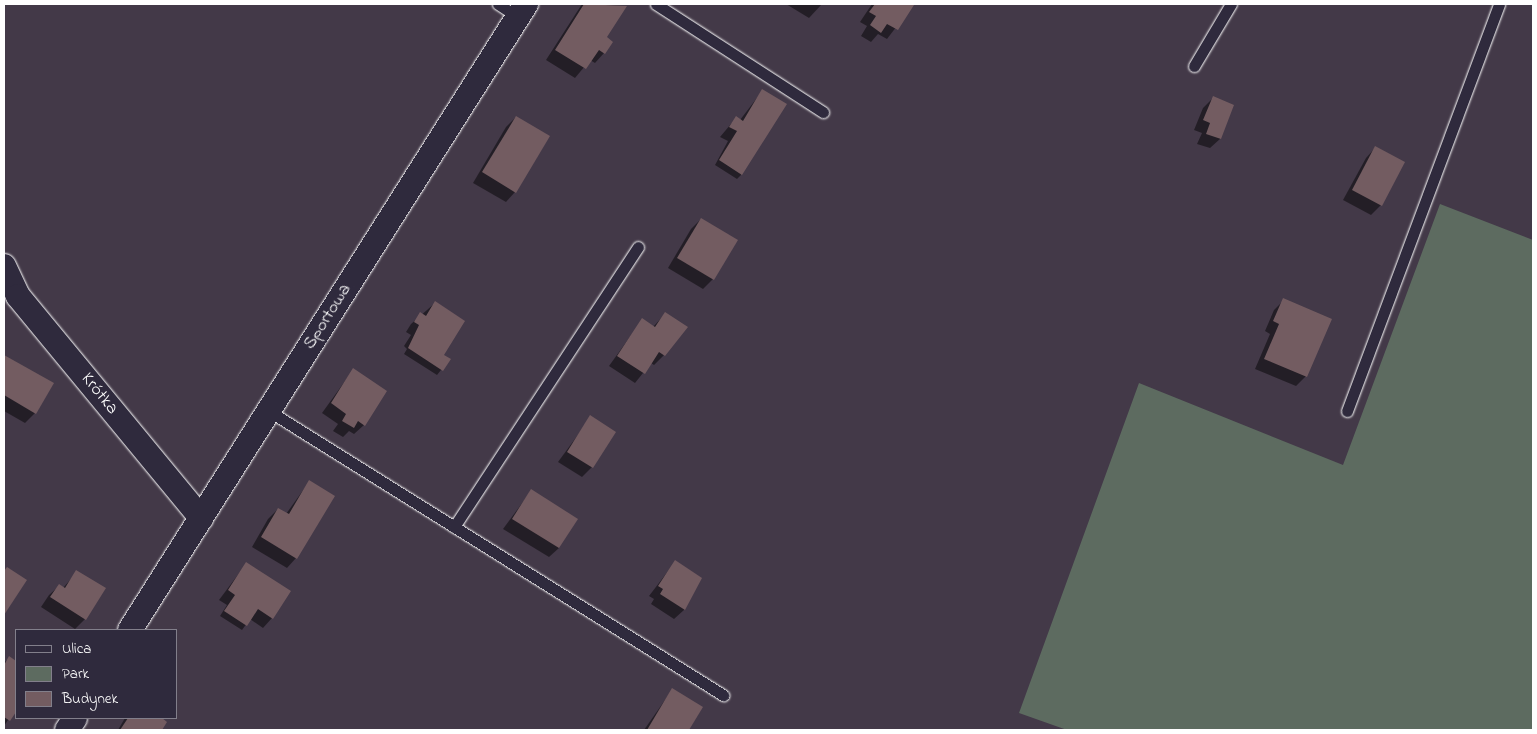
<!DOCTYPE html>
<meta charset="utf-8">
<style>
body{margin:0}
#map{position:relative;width:1537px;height:734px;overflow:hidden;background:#433948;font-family:"Indie Flower",sans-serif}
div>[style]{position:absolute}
.green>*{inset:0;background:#5d6b60}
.shadow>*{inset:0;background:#0007}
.building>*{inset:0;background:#735c61}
.roads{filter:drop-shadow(0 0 1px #fff) drop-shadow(0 0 1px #fff)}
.lane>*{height:11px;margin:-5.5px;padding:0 5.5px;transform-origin:5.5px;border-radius:5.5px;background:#2f2a3d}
.street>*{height:24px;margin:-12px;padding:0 12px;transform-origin:12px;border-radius:12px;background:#2f2a3d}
span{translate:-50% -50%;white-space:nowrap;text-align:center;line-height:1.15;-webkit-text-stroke:5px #2f2a3d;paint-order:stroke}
.street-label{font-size:18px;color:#fff}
.frame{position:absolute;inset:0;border:5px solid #fff;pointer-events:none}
.legend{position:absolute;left:15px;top:629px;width:162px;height:90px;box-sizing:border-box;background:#2f2a3d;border:1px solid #827f8b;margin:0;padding:6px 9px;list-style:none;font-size:15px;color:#fff}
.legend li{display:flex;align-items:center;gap:10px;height:25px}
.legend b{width:25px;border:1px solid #827f8b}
</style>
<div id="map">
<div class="green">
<i style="clip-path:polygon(1440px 204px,1533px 240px,1533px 730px,1067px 730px,1019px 713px,1139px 383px,1343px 465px)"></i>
</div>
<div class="shadow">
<i style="clip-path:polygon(582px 4px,625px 6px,605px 38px,604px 53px,595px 63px,590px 60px,575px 78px,546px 60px)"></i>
<i style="clip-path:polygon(786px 4px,822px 4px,809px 18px)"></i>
<i style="clip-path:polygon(872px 4px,910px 4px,913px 5px,887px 39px,878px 34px,871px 42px,861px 36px,867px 26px,860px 22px)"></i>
<i style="clip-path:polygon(763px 90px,741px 175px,737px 179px,715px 165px,728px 141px,720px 137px,736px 118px,740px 120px)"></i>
<i style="clip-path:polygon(1213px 98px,1233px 106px,1220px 139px,1210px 148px,1197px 144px,1202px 133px,1194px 130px,1203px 108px)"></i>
<i style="clip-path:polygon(516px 117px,515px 192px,506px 202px,473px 183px,506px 127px)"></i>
<i style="clip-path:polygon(1375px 148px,1381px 205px,1371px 215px,1343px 200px,1366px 158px)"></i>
<i style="clip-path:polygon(701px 219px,713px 279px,703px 289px,668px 268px,691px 229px)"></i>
<i style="clip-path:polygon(1284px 300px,1306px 376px,1296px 386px,1255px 369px,1270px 334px,1265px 331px,1274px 310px)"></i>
<i style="clip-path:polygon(435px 303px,442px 355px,449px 360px,437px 375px,404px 354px,407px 349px,404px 346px,411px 335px,406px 332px,411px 324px)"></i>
<i style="clip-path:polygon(665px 314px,686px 328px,664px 355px,654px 365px,651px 363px,635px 383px,609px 366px,642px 320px,653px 327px)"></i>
<i style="clip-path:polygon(4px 356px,52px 384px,35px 413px,25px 423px,4px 411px)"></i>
<i style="clip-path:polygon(353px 370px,364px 425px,354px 434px,349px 431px,343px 437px,333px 431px,338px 424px,322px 413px)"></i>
<i style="clip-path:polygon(591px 417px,592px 467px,582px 477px,558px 462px)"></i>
<i style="clip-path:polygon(309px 482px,296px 558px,287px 568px,252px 547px,268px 519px,278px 509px,286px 514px)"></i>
<i style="clip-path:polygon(531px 491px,559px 548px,549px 557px,503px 529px)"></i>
<i style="clip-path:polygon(675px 562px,700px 578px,684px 610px,674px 619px,651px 604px,654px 599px,649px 596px)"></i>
<i style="clip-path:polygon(246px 564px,272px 618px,263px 628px,250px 619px,242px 630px,220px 616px,227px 605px,219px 600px)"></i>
<i style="clip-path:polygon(77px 572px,85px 619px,75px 629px,41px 607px,49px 595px,59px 586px,63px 588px)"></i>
<i style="clip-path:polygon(9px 658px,16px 662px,16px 708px,4px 726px,4px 663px)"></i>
<i style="clip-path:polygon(672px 690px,701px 707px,687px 730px,644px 730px)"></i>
<i style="clip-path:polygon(125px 718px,159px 718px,166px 722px,160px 730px,118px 730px)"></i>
</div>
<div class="building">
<i style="clip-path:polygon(584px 4px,627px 6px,607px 37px,613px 42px,605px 54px,599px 50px,586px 69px,555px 50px)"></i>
<i style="clip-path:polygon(875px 4px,913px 4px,914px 5px,898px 30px,887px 24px,881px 33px,870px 25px,876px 16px,869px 12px)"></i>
<i style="clip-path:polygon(762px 89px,787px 104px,742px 175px,719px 160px,737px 131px,729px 127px,736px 116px,743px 121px)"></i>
<i style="clip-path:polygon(1213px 96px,1234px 105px,1221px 139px,1206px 134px,1210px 123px,1203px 120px)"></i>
<i style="clip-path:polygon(516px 116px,550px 136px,516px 193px,482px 172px)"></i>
<i style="clip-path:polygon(1375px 146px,1405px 162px,1382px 206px,1352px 190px)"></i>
<i style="clip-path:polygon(701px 218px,738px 240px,714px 280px,677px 258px)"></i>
<i style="clip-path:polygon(1283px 298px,1332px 319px,1307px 377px,1264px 359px,1279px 324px,1273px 321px)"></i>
<i style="clip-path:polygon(435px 301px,465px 321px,444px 355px,451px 359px,443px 371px,408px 348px,419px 325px,414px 322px,420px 312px,426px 316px)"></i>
<i style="clip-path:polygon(665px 312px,688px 327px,665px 356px,659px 352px,645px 374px,617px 356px,642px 318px,655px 327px)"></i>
<i style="clip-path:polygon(4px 355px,54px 383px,36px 414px,4px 395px)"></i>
<i style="clip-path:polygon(353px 368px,387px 391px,365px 426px,358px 421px,354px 428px,342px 421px,346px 414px,331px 403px)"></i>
<i style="clip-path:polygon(590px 415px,616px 432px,593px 468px,567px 452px)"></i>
<i style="clip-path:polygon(309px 480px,335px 496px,297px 559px,261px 537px,278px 508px,289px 514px)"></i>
<i style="clip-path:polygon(531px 489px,578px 519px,559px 548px,512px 519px)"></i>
<i style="clip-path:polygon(675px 560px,702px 578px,685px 610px,660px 594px,663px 589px,658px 586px)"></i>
<i style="clip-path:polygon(246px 562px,291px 591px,273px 619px,258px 609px,247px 626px,224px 611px,235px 595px,228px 590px)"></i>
<i style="clip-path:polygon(7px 567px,27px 580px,4px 615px,4px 571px)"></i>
<i style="clip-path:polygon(76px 570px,106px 588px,86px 620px,50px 597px,59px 584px,65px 588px)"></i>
<i style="clip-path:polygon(9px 656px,16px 661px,16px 712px,10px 721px,4px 717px,4px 665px)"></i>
<i style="clip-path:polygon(672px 688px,703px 707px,689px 730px,647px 730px)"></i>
<i style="clip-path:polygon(128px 718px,162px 718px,167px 722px,162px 730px,120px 730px)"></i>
</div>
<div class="roads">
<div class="lane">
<i style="left:498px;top:4px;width:24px;rotate:33deg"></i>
<i style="left:656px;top:4px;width:199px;rotate:32.9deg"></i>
<i style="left:1194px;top:66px;width:72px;rotate:-59.2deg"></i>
<i style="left:269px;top:411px;width:536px;rotate:32.03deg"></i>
<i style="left:1347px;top:411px;width:434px;rotate:-69.5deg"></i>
<i style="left:454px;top:527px;width:335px;rotate:-56.7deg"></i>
</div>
<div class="street">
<i style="left:4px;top:266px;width:33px;rotate:65deg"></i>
<i style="left:18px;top:296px;width:288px;rotate:50.5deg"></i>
<i style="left:130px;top:630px;width:741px;rotate:-57.68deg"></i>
<i style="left:67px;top:730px;width:14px;rotate:-56deg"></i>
</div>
</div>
<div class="street-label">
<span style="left:328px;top:317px;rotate:-58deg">Sportowa</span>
<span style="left:99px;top:394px;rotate:51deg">Krótka</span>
</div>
<div class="frame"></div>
<ul class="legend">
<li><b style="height:6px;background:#2f2a3d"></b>Ulica</li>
<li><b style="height:14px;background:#5d6b60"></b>Park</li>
<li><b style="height:14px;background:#735c61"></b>Budynek</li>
</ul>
</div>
